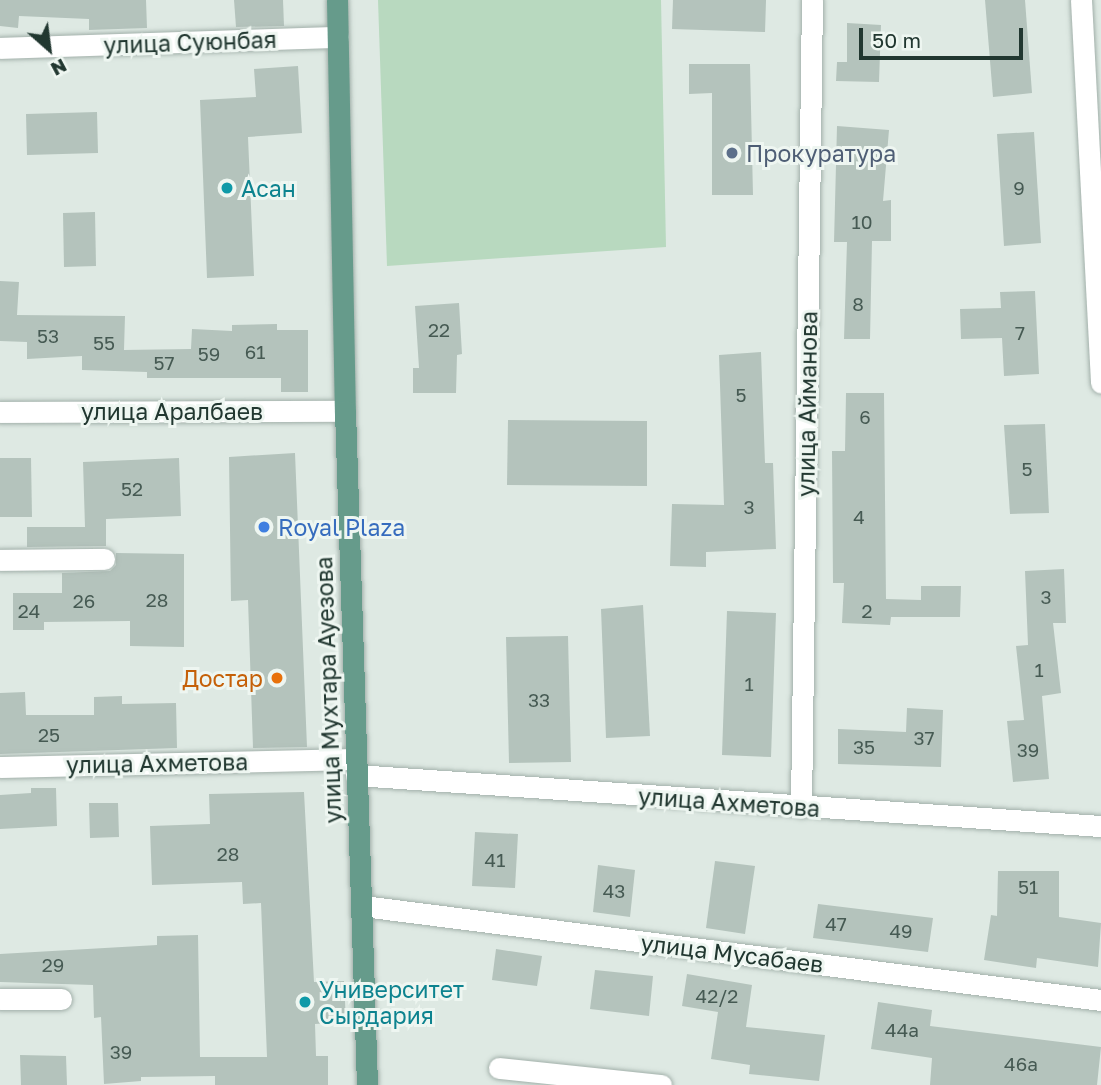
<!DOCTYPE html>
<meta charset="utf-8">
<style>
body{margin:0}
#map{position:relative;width:1101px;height:1085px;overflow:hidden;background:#dee9e3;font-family:"Golos Text",sans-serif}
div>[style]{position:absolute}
.green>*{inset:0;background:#b8d9bf}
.building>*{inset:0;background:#b4c3bc}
.roads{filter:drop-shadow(0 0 2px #a2b0aa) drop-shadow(0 0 2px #a2b0aa)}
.minor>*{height:21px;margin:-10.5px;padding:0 10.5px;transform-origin:10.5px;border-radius:10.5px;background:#fff}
.major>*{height:21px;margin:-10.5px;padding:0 10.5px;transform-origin:10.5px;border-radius:10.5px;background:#669b8b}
.dots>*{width:19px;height:19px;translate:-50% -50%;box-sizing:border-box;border:4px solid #eef6f1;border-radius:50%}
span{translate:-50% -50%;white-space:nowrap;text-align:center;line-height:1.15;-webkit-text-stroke:6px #eef6f1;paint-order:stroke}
.number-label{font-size:19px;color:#465a53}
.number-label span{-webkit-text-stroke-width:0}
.street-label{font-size:23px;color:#213730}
.service-label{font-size:23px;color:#4e5e75}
.left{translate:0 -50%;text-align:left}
.culture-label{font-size:23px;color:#0d838f}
.shop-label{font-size:23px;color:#366cbe}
.food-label{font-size:23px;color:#c56008}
.right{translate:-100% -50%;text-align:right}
.north{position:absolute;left:14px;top:14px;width:70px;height:70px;-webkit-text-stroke:5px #eef6f1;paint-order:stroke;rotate:152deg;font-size:19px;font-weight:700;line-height:28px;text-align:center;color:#213730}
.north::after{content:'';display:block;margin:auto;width:24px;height:32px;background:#213730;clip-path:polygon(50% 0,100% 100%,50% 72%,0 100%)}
.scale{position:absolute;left:859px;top:28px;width:164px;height:32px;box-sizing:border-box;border:4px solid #213730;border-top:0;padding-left:9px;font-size:21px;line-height:24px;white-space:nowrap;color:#213730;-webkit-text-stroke:5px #eef6f1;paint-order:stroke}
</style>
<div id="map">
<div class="green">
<i style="clip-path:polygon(378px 0,661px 0,666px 247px,387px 266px)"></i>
</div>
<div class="building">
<i style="clip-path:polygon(0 0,146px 0,147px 28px,89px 30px,89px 19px,19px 16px,18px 28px,0 26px)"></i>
<i style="clip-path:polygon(234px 0,283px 0,284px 26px,236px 27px)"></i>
<i style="clip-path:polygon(673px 0,766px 0,765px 32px,672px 29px)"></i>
<i style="clip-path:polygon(985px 0,1025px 0,1032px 93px,993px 97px)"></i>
<i style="clip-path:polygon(847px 23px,881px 25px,879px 82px,836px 81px,837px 62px,847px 62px)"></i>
<i style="clip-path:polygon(689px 64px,750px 64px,753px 195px,712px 195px,712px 93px,689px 94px)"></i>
<i style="clip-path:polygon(298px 66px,302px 133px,248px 137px,254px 276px,207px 278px,200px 100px,256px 97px,254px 69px)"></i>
<i style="clip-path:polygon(97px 112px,98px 153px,27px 155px,26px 114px)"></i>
<i style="clip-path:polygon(837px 126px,889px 130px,883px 201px,891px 200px,891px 241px,872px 241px,870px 339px,844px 339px,847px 242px,834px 242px)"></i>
<i style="clip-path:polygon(1034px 132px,1041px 243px,1004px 246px,997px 134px)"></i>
<i style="clip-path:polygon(95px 212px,96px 266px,64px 267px,63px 213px)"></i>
<i style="clip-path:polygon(0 281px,19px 282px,17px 315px,125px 316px,124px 350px,191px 349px,192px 329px,232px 331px,232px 325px,277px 324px,277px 330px,308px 330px,308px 392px,281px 392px,281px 378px,147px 378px,147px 372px,82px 370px,82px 356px,27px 359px,27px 342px,0 341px)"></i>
<i style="clip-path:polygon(1035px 291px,1039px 374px,1004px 376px,1002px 338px,961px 339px,960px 309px,1001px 308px,1000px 292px)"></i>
<i style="clip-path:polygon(459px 303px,462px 354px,457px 355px,456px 393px,413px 393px,413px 368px,419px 368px,415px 306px)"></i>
<i style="clip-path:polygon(761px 352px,765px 463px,773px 463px,776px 549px,706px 552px,706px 567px,670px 566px,672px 504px,724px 505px,719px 355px)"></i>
<i style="clip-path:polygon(846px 393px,884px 393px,886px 599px,921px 600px,921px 586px,961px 586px,960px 617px,891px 617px,890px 625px,842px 623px,844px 583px,833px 583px,832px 451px,845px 451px)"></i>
<i style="clip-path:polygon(508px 420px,647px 421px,647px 486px,507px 485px)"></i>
<i style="clip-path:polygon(1045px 424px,1049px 513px,1010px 514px,1004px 425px)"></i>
<i style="clip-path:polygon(295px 453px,307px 747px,253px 748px,248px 600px,231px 601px,229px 457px)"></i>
<i style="clip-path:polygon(0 458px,31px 458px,32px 517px,0 517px)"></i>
<i style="clip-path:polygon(179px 458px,181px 516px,106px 519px,106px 546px,27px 547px,27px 527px,85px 527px,83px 462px)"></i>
<i style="clip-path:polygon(116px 553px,184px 554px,184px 647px,130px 646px,130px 621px,44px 622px,44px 630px,13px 630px,13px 593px,62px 593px,62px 573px,110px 571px,116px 565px)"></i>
<i style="clip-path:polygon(1064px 569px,1066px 623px,1053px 623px,1061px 693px,1042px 696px,1049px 779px,1013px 782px,1007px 721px,1024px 720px,1016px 646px,1028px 645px,1025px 571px)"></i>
<i style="clip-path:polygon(643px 605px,650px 736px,606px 738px,601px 609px)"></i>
<i style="clip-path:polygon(727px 611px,776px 613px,771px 757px,722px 755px)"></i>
<i style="clip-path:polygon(568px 636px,571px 762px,509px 763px,506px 637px)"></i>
<i style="clip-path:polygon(25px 692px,26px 715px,94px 715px,94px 697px,122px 696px,122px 704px,176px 703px,177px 748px,0 754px,0 693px)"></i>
<i style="clip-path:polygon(907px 708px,943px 710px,941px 767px,838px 764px,838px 729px,906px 732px)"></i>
<i style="clip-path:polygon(31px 788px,56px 788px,57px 826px,0 829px,0 795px,31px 793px)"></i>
<i style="clip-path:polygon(304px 792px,314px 982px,344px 981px,346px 1022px,315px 1024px,316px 1056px,328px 1056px,328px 1085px,215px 1085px,215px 1076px,141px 1077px,141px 1081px,104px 1084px,101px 1017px,94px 1018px,93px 985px,0 982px,0 954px,157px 945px,157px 936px,198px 935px,200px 1057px,267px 1057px,261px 903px,243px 904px,242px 882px,152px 885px,150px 826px,210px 824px,209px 794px)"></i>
<i style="clip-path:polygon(89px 803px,118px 803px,119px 837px,90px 838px)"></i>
<i style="clip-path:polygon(475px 832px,518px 834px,515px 888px,472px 886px)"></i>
<i style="clip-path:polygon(715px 861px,755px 866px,745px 934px,706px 928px)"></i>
<i style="clip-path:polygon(598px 865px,635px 870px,630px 917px,593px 912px)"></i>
<i style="clip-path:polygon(998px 871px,1059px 871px,1059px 917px,1101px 923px,1098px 967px,1037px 958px,1036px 968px,984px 960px,991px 915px,997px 916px)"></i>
<i style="clip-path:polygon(818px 904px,933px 918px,928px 952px,813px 938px)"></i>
<i style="clip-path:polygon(496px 949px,542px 956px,537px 986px,492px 980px)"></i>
<i style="clip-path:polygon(595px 970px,653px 976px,649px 1016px,590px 1009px)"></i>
<i style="clip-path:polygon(687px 974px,752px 985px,746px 1027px,825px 1035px,819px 1081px,749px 1074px,750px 1065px,711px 1059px,718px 1012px,682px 1006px)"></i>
<i style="clip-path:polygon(878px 1002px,932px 1010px,930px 1026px,1101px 1047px,1097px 1085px,930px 1085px,932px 1058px,871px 1049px)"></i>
<i style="clip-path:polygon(20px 1055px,66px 1056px,67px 1085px,21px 1085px)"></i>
</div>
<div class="roads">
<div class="minor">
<i style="left:1081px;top:0;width:383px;rotate:87deg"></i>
<i style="left:0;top:48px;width:338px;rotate:-1.9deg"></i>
<i style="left:0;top:412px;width:345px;rotate:-0.2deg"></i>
<i style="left:0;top:560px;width:104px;rotate:-0.6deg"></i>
<i style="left:0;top:767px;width:356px;rotate:-1.3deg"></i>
<i style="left:356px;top:775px;width:747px;rotate:3.92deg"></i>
<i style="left:801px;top:807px;width:807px;rotate:-89.22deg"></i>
<i style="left:363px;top:906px;width:744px;rotate:7.26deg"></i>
<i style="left:0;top:999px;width:61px"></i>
<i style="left:499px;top:1068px;width:163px;rotate:6deg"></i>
</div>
<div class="major">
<i style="left:337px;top:0;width:411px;rotate:88.9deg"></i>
<i style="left:345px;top:411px;width:674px;rotate:88.13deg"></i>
</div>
</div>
<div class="dots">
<i style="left:732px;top:153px;background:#5c6f8a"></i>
<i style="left:227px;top:188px;background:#0f9aa8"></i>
<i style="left:264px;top:527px;background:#3f7fe0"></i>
<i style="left:277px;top:678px;background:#e8710a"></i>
<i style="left:305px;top:1002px;background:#0f9aa8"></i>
</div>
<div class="number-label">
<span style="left:1019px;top:188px">9</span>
<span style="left:862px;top:222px">10</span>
<span style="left:858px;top:304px">8</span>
<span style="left:439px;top:330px">22</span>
<span style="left:1020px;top:333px">7</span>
<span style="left:48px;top:336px">53</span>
<span style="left:104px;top:343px">55</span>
<span style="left:255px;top:352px">61</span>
<span style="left:209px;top:354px">59</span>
<span style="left:164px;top:363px">57</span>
<span style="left:741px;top:395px">5</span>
<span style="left:865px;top:417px">6</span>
<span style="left:1027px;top:469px">5</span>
<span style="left:132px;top:489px">52</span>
<span style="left:749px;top:507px">3</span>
<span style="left:859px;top:517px">4</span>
<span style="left:1046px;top:597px">3</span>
<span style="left:157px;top:600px">28</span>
<span style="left:84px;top:601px">26</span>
<span style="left:29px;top:611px">24</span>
<span style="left:867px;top:611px">2</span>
<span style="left:1039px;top:670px">1</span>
<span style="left:749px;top:684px">1</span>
<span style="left:539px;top:700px">33</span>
<span style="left:49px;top:735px">25</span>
<span style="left:924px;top:738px">37</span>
<span style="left:864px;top:747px">35</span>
<span style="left:1028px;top:750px">39</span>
<span style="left:228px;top:854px">28</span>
<span style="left:495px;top:860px">41</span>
<span style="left:1028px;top:887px">51</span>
<span style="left:614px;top:891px">43</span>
<span style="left:836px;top:924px">47</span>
<span style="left:901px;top:931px">49</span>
<span style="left:53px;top:965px">29</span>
<span style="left:717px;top:996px">42/2</span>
<span style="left:902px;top:1030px">44а</span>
<span style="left:121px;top:1052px">39</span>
<span style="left:1021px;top:1064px">46а</span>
</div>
<div class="street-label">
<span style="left:190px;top:42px;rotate:-2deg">улица Суюнбая</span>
<span style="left:807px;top:404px;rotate:-89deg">улица Айманова</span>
<span style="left:172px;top:411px">улица Аралбаев</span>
<span style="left:328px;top:690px;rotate:-92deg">улица Мухтара Ауезова</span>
<span style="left:157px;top:763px;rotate:-1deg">улица Ахметова</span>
<span style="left:729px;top:802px;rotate:4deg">улица Ахметова</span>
<span style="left:732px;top:953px;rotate:7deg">улица Мусабаев</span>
</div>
<div class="service-label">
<span class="left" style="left:746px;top:153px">Прокуратура</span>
</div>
<div class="culture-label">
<span class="left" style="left:241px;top:188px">Асан</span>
<span class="left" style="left:319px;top:1002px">Университет<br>Сырдария</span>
</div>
<div class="shop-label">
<span class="left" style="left:278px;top:527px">Royal Plaza</span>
</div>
<div class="food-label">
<span class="right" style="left:263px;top:678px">Достар</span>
</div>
<div class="north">N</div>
<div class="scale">50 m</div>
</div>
